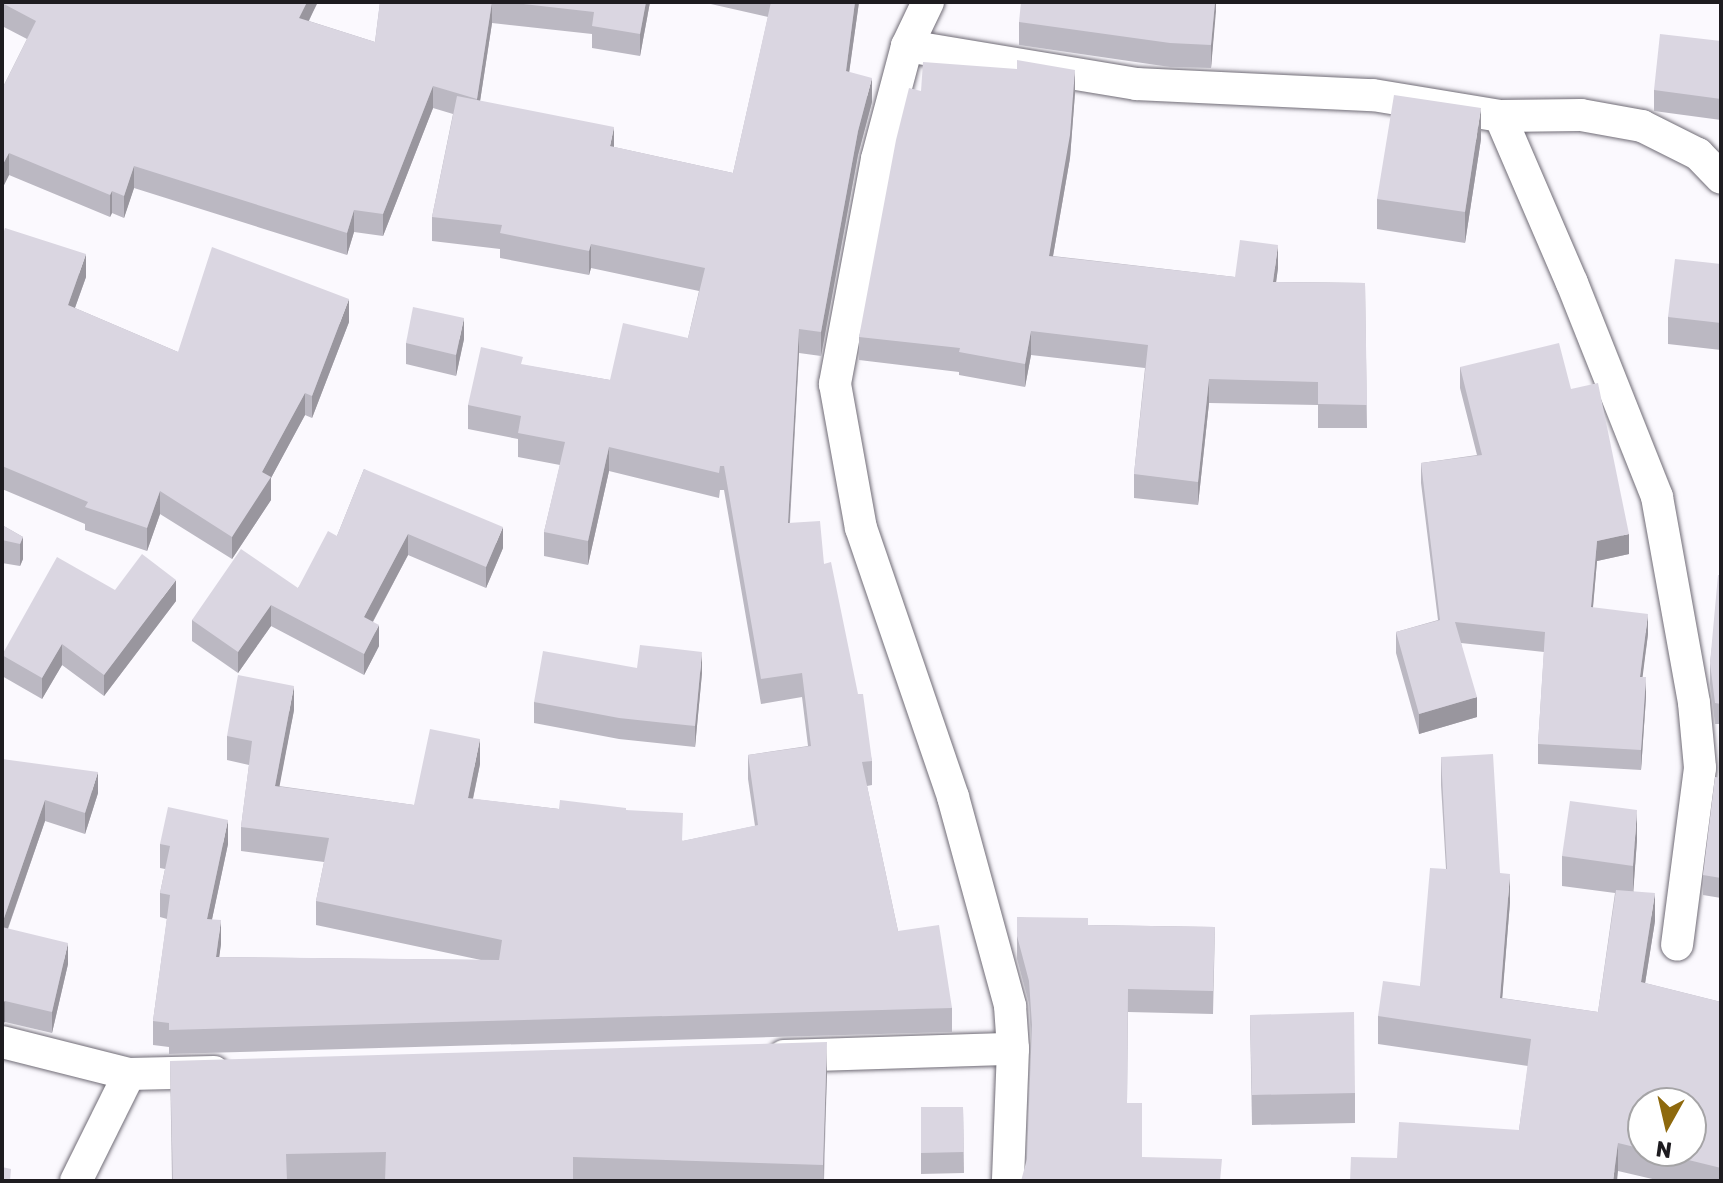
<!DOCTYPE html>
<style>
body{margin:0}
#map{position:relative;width:1723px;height:1183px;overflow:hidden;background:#fbf9fe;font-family:Rubik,sans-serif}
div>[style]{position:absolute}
.roads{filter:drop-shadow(0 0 2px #706c76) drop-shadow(0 0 2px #706c76)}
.street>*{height:32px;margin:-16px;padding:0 16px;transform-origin:16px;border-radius:16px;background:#fff}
.wall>*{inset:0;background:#bbb8c2}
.shaded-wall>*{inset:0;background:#99969e}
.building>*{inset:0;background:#dad6e1}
span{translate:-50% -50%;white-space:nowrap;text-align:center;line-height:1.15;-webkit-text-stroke:6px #fff;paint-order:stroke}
.frame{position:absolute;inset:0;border:4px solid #1e1c20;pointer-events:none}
.north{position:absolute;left:1627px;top:1087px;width:80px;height:80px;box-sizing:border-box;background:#fff;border:2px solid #a5a4a6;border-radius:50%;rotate:188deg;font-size:22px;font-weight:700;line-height:32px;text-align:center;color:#1e1c20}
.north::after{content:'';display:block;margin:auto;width:28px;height:36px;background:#8e690d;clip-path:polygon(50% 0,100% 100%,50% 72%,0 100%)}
</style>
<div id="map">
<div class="roads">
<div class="street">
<i style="left:928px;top:2px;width:49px;rotate:115.5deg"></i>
<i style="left:907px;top:46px;width:117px;rotate:104.9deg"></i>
<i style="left:877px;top:159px;width:229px;rotate:100.6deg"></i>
<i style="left:835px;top:384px;width:146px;rotate:79.8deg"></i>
<i style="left:861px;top:528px;width:284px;rotate:71.1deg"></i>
<i style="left:953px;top:797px;width:217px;rotate:74.7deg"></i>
<i style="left:1010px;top:1006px;width:43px;rotate:86deg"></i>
<i style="left:1013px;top:1049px;width:132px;rotate:92.2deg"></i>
<i style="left:907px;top:46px;width:232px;rotate:9.4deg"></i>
<i style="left:1136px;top:84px;width:237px;rotate:2.7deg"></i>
<i style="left:1373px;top:95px;width:129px;rotate:9.4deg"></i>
<i style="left:1500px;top:116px;width:182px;rotate:66.7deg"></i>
<i style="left:1572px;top:283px;width:230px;rotate:68.3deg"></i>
<i style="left:1657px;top:497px;width:209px;rotate:79.8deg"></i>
<i style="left:1694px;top:703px;width:65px;rotate:84.7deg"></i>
<i style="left:1700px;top:768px;width:178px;rotate:97.4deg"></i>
<i style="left:1500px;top:116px;width:81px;rotate:-0.7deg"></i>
<i style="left:1581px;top:115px;width:62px;rotate:10.2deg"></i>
<i style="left:1642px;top:126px;width:63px;rotate:26.6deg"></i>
<i style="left:1698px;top:154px;width:33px;rotate:46deg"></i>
<i style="left:2px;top:1042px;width:131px;rotate:14.1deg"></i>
<i style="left:129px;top:1074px;width:85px;rotate:-1.3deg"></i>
<i style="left:784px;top:1056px;width:229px;rotate:-1.8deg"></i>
<i style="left:76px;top:1181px;width:119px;rotate:-63.6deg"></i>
</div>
</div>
<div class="wall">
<i style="clip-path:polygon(2px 2px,317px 2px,309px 21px,375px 42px,380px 2px,650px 2px,640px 56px,592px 48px,592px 34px,492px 23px,480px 101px,614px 147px,733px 173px,768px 17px,702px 2px,859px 2px,849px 72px,872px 102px,858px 155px,821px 356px,799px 353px,790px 523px,824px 564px,872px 761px,872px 785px,867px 786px,898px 931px,952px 1008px,952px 1032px,169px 1054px,169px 1047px,153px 1045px,153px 1021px,167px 919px,160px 917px,160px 893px,165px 869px,160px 868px,160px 844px,228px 844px,212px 919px,221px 944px,219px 957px,481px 960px,316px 925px,316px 901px,324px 862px,241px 851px,241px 827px,249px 765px,227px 760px,227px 736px,294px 710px,279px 786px,414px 805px,480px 764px,473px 799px,559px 809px,626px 810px,683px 841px,755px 826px,748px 779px,748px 755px,808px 746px,802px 697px,761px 704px,724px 490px,720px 490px,719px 498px,609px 471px,588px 565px,544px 556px,544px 532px,560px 465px,518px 457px,518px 439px,468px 429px,468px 405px,523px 365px,610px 380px,688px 338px,699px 291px,591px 268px,589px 275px,500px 258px,500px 249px,432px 241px,432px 217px,453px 114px,433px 108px,383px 236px,354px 232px,347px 255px,134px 188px,124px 218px,112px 213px,110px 217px,9px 175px,2px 189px,2px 89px,27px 39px,2px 26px)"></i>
<i style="clip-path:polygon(1216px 2px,1211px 68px,1170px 67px,1019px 45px,1019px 22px)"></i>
<i style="clip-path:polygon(1721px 41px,1721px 120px,1654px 111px,1654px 90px)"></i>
<i style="clip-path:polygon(921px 91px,1075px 93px,1070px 158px,1053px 256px,1235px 277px,1278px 268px,1276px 282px,1365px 283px,1367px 428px,1318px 428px,1318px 405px,1209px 403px,1198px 505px,1134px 498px,1134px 474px,1145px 368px,1031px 355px,1025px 387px,959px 375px,959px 372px,859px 360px,859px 337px)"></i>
<i style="clip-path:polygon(1481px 139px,1465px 243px,1377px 229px,1377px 199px)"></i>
<i style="clip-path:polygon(2px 237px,86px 277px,75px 308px,178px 352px,349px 322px,312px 418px,305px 415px,271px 478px,271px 500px,232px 559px,160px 514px,147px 551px,85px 530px,85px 524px,2px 489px)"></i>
<i style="clip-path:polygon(1721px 264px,1721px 350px,1668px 344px,1668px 317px)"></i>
<i style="clip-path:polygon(464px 339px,456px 376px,406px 364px,406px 343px)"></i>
<i style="clip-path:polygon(1460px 367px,1571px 389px,1629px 554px,1597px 561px,1593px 608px,1648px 634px,1642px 677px,1646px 697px,1641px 770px,1538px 764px,1538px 744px,1544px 652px,1461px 643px,1477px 717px,1419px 734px,1396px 653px,1396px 632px,1438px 620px,1421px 483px,1421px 463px,1477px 455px,1460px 388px)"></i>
<i style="clip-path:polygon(364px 469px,503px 548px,486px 588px,408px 555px,373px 622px,379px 646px,364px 675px,271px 626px,238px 673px,192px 641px,192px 620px,298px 588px,337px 536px)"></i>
<i style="clip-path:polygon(2px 525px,23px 537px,23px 559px,20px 566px,2px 563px)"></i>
<i style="clip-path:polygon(1721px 575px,1721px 724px,1715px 724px,1710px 684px,1710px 663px)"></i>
<i style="clip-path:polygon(115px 590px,176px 601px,104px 696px,62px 665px,42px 699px,2px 676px,2px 653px)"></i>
<i style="clip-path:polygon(637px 668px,702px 673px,695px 747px,619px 739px,534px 723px,534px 702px)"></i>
<i style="clip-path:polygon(evenodd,1441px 757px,1500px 873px,1510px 902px,1502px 998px,1598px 1012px,1615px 893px,1562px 886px,1562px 856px,1637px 840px,1633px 891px,1655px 921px,1645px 983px,1721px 1002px,1721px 1181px,1661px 1181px,1618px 1171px,1397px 1158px,1519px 1130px,1528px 1066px,1378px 1044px,1378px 1016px,1420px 986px,1446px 869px,1441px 785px,1441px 757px,1643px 1103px,1691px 1151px,1643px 1151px,1643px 1103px)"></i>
<i style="clip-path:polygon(2px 759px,98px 793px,85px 834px,45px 821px,8px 929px,68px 964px,52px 1033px,5px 1022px,2px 1024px)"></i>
<i style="clip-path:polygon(1721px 778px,1721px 898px,1703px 895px,1703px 875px)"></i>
<i style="clip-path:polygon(1017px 917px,1088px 925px,1215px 927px,1213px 1014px,1128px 1012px,1127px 1103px,1142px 1157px,1222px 1181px,1027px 1159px,1031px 1040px,1029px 1004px,1017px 959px)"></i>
<i style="clip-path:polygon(1250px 1015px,1355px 1093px,1355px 1123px,1252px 1125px)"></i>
<i style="clip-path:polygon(170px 1061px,827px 1073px,824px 1181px,172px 1181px)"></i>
<i style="clip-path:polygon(921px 1107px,963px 1107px,964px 1173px,921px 1174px)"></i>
</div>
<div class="shaded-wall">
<i style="clip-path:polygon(307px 2px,317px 2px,317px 4px,299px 40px,299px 18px)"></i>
<i style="clip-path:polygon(492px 2px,492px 23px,477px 121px,477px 99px)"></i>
<i style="clip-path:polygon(646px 2px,650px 2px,640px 56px,640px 34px)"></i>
<i style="clip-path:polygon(855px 2px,859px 2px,846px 95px,846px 71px)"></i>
<i style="clip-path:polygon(1215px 2px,1216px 2px,1216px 11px,1211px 68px,1211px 45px)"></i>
<i style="clip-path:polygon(1075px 70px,1075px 93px,1070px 158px,1049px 279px,1049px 256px)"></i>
<i style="clip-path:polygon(872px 78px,872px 102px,858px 155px,821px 356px,821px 332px,858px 131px)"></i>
<i style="clip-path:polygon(433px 86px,433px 108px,383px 236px,383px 214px)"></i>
<i style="clip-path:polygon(1481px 108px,1481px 139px,1465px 243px,1465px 212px)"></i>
<i style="clip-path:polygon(614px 127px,614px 151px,610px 146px)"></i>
<i style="clip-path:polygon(9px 153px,9px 175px,2px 189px,2px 166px)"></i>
<i style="clip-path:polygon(134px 166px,134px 188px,124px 218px,124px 196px)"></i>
<i style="clip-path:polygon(112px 191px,112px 213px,110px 217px,110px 195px)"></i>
<i style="clip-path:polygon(354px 210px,354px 232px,347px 255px,347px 233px)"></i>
<i style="clip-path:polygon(591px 244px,591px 268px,589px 275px,589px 251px)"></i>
<i style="clip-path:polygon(1278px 245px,1278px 268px,1273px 305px,1273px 282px)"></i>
<i style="clip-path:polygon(86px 254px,86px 277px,68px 327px,68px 305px)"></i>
<i style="clip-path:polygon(349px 299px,349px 322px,312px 418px,312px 396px)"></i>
<i style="clip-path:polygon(464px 318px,464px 339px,456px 376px,456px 355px)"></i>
<i style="clip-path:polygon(799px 329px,799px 353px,788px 548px,788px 523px)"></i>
<i style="clip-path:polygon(1031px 331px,1031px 355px,1025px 387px,1025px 364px)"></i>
<i style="clip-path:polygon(1209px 379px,1209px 403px,1198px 505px,1198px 482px)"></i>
<i style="clip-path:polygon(305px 393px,305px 415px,271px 478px,271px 500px,232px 559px,232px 537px,262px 472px)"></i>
<i style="clip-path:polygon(609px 447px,609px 471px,588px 565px,588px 541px)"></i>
<i style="clip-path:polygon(160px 491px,160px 514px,147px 551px,147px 528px)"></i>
<i style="clip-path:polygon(503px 527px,503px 548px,486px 588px,486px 567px)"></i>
<i style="clip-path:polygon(408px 534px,408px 555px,364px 638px,364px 617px)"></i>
<i style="clip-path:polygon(1629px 534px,1629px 554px,1597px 561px,1591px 628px,1591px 607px,1597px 541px)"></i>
<i style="clip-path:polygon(23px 537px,23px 559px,20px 566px,20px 544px)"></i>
<i style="clip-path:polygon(176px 580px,176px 601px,104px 696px,104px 675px)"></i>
<i style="clip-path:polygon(271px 605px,271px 626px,238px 673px,238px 652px)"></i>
<i style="clip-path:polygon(1648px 614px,1648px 634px,1640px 697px,1640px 677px)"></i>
<i style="clip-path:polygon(379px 625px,379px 646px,364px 675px,364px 654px)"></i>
<i style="clip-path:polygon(62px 644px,62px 665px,42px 699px,42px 678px)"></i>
<i style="clip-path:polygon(702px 652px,702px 673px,695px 747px,695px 726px)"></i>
<i style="clip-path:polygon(1646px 677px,1646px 697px,1641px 770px,1641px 750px)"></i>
<i style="clip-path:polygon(294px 686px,294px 710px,275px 810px,275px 786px)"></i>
<i style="clip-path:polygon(1477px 697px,1477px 717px,1419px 734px,1419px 714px)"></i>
<i style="clip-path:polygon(480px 739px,480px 764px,468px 822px,468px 798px)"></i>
<i style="clip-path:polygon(98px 772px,98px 793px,85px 834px,85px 813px)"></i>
<i style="clip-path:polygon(45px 800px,45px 821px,2px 945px,2px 924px)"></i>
<i style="clip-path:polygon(1637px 810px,1637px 840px,1633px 896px,1633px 866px)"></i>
<i style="clip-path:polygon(228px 820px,228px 844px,207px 943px,207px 919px)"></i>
<i style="clip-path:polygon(1510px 874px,1510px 902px,1500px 1026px,1500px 998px)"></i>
<i style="clip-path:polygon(1655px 893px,1655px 921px,1641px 1009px,1641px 982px)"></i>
<i style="clip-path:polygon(221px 920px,221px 944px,216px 981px,216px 957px)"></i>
<i style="clip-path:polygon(68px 943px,68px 964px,52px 1033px,52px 1012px)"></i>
<i style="clip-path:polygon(5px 1001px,5px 1022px,2px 1024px,2px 1003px)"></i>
<i style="clip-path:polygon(827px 1042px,827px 1073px,823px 1181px,823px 1165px)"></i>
<i style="clip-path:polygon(1618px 1143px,1618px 1171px,1617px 1181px,1613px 1181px)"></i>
</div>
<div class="building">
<i style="clip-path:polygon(2px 2px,307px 2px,299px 18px,375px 42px,380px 2px,492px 2px,477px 99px,433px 86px,383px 214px,354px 210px,347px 233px,134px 166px,124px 196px,112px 191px,110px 195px,9px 153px,2px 166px,2px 89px,36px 21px,2px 3px)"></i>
<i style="clip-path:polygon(505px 2px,646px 2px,640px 34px,592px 26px,594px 12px)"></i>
<i style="clip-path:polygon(771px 2px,855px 2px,846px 71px,872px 78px,858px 131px,821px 332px,799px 329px,788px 523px,820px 521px,824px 564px,831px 562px,858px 694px,863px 694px,872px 761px,862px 762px,898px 931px,939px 925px,952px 1008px,169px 1030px,169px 1023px,153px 1021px,170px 895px,160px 893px,170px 846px,160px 844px,168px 807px,228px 820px,207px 919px,221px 920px,216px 957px,499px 960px,502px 940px,316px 901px,329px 838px,241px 827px,252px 741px,227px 736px,238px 675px,294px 686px,275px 786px,414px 805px,430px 729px,480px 739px,468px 798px,559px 809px,560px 800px,626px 808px,626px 810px,683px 813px,682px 841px,758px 825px,748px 755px,811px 746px,802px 673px,761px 679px,724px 466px,720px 466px,719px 473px,609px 447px,588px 541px,544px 532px,565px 442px,518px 433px,521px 416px,468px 405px,481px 347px,523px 357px,521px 364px,610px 380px,623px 323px,688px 338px,705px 268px,591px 244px,589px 251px,500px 233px,502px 225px,432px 217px,457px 96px,614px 127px,610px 146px,733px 173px)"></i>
<i style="clip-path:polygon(1021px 2px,1215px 2px,1211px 45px,1170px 43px,1019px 22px)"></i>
<i style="clip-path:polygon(1660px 34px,1721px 41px,1721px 99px,1654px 90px)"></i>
<i style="clip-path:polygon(1017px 60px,1075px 70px,1070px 135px,1049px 256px,1235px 277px,1240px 240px,1278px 245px,1273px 282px,1365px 283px,1367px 405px,1318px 404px,1318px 382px,1209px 379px,1198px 482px,1134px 474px,1148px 345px,1031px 331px,1025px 364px,959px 352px,960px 348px,859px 337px,896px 140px,909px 88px,921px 91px,923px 62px,1017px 69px)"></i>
<i style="clip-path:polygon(1394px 95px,1481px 108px,1465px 212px,1377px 199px)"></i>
<i style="clip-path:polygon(5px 228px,86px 254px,68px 305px,178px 352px,212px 247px,349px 299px,312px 396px,305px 393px,262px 472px,271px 477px,232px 537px,160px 491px,147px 528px,85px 507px,88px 502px,2px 466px,2px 237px)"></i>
<i style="clip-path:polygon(1675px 259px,1721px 264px,1721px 323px,1668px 317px)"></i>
<i style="clip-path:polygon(413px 307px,464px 318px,456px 355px,406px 343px)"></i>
<i style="clip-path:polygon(1559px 343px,1571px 389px,1598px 383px,1629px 534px,1597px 541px,1591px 607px,1648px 614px,1640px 677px,1646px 677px,1641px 750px,1538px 744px,1545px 632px,1455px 622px,1477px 697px,1419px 714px,1396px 632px,1440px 620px,1421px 463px,1482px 455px,1460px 367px)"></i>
<i style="clip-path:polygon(364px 469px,503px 527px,486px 567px,408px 534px,364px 617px,379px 625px,364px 654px,271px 605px,238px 652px,192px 620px,241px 549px,298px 588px,328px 531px,337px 536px)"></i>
<i style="clip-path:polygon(2px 525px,23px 537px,20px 544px,2px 540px)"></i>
<i style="clip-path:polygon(142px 554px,176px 580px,104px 675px,62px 644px,42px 678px,2px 655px,57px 557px,115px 590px)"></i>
<i style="clip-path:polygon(1718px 575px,1721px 575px,1721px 704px,1715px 703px,1710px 663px)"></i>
<i style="clip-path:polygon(640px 645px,702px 652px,695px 726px,619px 718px,534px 702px,543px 651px,637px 668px)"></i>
<i style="clip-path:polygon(1493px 754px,1500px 873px,1510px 874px,1500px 998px,1598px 1012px,1616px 890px,1655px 893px,1641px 982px,1721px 1002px,1721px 1168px,1652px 1151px,1691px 1151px,1691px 1103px,1643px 1103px,1643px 1149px,1618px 1143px,1613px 1181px,1350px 1181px,1351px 1157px,1397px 1158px,1399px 1122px,1519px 1130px,1531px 1039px,1378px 1016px,1383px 981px,1420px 986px,1430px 868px,1447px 869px,1441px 757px)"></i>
<i style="clip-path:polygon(2px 759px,98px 772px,85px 813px,45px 800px,2px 924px)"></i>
<i style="clip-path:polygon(1715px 777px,1721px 778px,1721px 878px,1703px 875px)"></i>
<i style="clip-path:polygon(1570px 801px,1637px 810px,1633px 866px,1562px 856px)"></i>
<i style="clip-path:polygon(1017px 917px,1088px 918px,1088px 925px,1215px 927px,1213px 991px,1128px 989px,1127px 1103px,1142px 1103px,1142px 1157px,1222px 1159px,1220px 1181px,1021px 1181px,1027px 1159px,1032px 1025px,1029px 981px,1017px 936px)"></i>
<i style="clip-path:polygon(2px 927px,68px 943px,52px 1012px,5px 1001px,2px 1003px)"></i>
<i style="clip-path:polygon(1354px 1012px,1355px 1093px,1252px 1095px,1250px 1015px)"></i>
<i style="clip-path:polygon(827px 1042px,823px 1165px,573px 1157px,573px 1181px,385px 1181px,386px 1152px,286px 1154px,287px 1181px,173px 1181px,170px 1061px)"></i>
<i style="clip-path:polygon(921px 1107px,963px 1107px,964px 1152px,921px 1153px)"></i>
<i style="clip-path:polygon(2px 1167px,11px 1169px,10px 1181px,2px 1181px)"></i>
</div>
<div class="frame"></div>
<div class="north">N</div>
</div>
